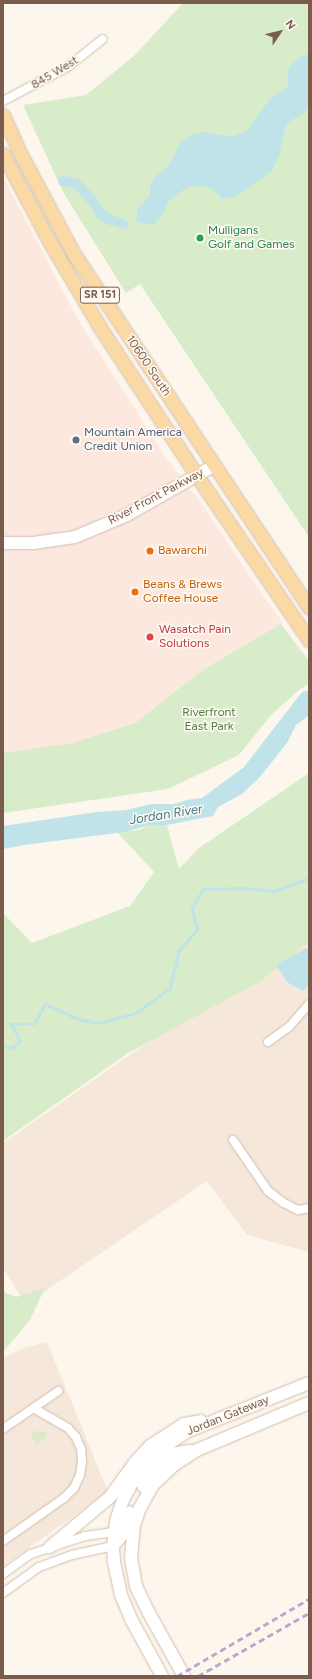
<!DOCTYPE html>
<style>
body{margin:0}
#map{position:relative;width:312px;height:1679px;overflow:hidden;background:#fdf6ec;font-family:Figtree,sans-serif}
div>[style]{position:absolute}
.residential>*{inset:0;background:#f5e8da}
.commercial>*{inset:0;background:#fde8e0}
.green>*{inset:0;background:#d8ecc9}
.water>*{inset:0;background:#bfe3e8}
.stream>*{height:2.5px;margin:-1.25px;padding:0 1.25px;transform-origin:1.25px;border-radius:1.25px;background:#bfe3e8}
.canal>*{height:10px;margin:-5px;padding:0 5px;transform-origin:5px;border-radius:5px;background:#bfe3e8}
.roads{filter:drop-shadow(0 0 1px #d1beb0) drop-shadow(0 0 1px #d1beb0)}
.street>*{height:8px;margin:-4px;padding:0 4px;transform-origin:4px;border-radius:4px;background:#fff}
.secondary>*{height:12px;margin:-6px;padding:0 6px;transform-origin:6px;border-radius:6px;background:#fff}
.primary>*{height:13px;margin:-6.5px;padding:0 6.5px;transform-origin:6.5px;border-radius:6.5px;background:#fbd9a5}
.rail>*{height:2.5px;margin-top:-1.25px;transform-origin:0;background:repeating-linear-gradient(90deg,#b9a8c9 0 6px,transparent 0 10px)}
.dots>*{width:11px;height:11px;translate:-50% -50%;box-sizing:border-box;border:2px solid #fffaf3;border-radius:50%}
span{translate:-50% -50%;white-space:nowrap;text-align:center;line-height:1.15;-webkit-text-stroke:3px #fffaf3;paint-order:stroke}
.shield-label span{padding:1px 3px;background:#fffaf3;border:1px solid;border-radius:3px;-webkit-text-stroke-width:0}
.shield-label{font-size:11px;color:#7a5c4d;font-weight:700}
.street-label{font-size:12px;color:#7a5c4d}
.leisure-label{font-size:12px;color:#27864d}
.left{translate:0 -50%;text-align:left}
.service-label{font-size:12px;color:#4e5e75}
.food-label{font-size:12px;color:#c56008}
.health-label{font-size:12px;color:#be3a42}
.park-label{font-size:12px;color:#537a41}
.water-label{font-size:13px;color:#437c86;font-style:italic}
.frame{position:absolute;inset:0;border:4px solid #7a5c4d;pointer-events:none}
.north{position:absolute;left:260px;top:12px;width:40px;height:40px;-webkit-text-stroke:3px #fffaf3;paint-order:stroke;rotate:55deg;font-size:11px;font-weight:700;line-height:16px;text-align:center;color:#7a5c4d}
.north::after{content:'';display:block;margin:auto;width:14px;height:18px;background:#7a5c4d;clip-path:polygon(50% 0,100% 100%,50% 72%,0 100%)}
</style>
<div id="map">
<div class="residential">
<i style="clip-path:polygon(305px 933px,309px 939px,309px 1252px,247px 1235px,207px 1181px,26px 1304px,3px 1269px,3px 1143px)"></i>
<i style="clip-path:polygon(47px 1342px,108px 1492px,3px 1566px,3px 1358px,24px 1348px)"></i>
</div>
<div class="commercial">
<i style="clip-path:polygon(3px 177px,79px 321px,164px 455px,204px 507px,253px 581px,283px 623px,204px 669px,135px 723px,72px 743px,3px 753px)"></i>
</div>
<div class="green">
<i style="clip-path:polygon(183px 3px,309px 3px,309px 537px,140px 284px,126px 293px,63px 192px,23px 105px,86px 95px,135px 55px)"></i>
<i style="clip-path:polygon(281px 624px,309px 661px,309px 684px,300px 689px,271px 715px,239px 755px,168px 789px,3px 813px,3px 753px,72px 743px,135px 723px,204px 669px)"></i>
<i style="clip-path:polygon(309px 773px,309px 942px,261px 981px,128px 1053px,3px 1141px,3px 913px,32px 943px,130px 906px,154px 872px,117px 832px,138px 830px,151px 825px,167px 825px,179px 869px,199px 848px)"></i>
<i style="clip-path:polygon(45px 1288px,30px 1320px,3px 1352px,3px 1290px,6px 1293px,16px 1297px)"></i>
<i style="clip-path:polygon(30px 1431px,46px 1432px,47px 1436px,36px 1445px)"></i>
</div>
<div class="water">
<i style="clip-path:polygon(309px 54px,309px 106px,305px 112px,289px 122px,285px 129px,279px 157px,271px 171px,243px 192px,230px 198px,222px 199px,215px 191px,208px 187px,189px 186px,170px 200px,161px 216px,153px 225px,145px 224px,136px 221px,138px 209px,149px 197px,151px 183px,156px 176px,168px 167px,180px 143px,192px 135px,203px 132px,230px 137px,247px 131px,270px 99px,289px 86px,287px 72px,289px 68px,299px 57px)"></i>
<i style="clip-path:polygon(309px 690px,309px 715px,296px 725px,287px 743px,259px 778px,242px 794px,218px 807px,213px 816px,167px 825px,151px 825px,124px 832px,24px 845px,3px 849px,3px 826px,97px 812px,126px 810px,151px 804px,174px 804px,187px 800px,202px 798px,244px 767px,302px 692px)"></i>
<i style="clip-path:polygon(306px 948px,309px 950px,309px 984px,303px 991px,287px 982px,276px 965px)"></i>
</div>
<div class="stream">
<i style="left:3px;top:1046px;width:9px;rotate:13deg"></i>
<i style="left:12px;top:1048px;width:11px;rotate:-41deg"></i>
<i style="left:20px;top:1041px;width:19px;rotate:-118deg"></i>
<i style="left:11px;top:1024px;width:23px"></i>
<i style="left:34px;top:1024px;width:23px;rotate:-61deg"></i>
<i style="left:45px;top:1004px;width:36px;rotate:24deg"></i>
<i style="left:78px;top:1019px;width:19px;rotate:12deg"></i>
<i style="left:97px;top:1023px;width:40px;rotate:-14.4deg"></i>
<i style="left:136px;top:1013px;width:42px;rotate:-36.3deg"></i>
<i style="left:170px;top:988px;width:39px;rotate:-77deg"></i>
<i style="left:179px;top:950px;width:27px;rotate:-48deg"></i>
<i style="left:197px;top:930px;width:23px;rotate:-103deg"></i>
<i style="left:192px;top:908px;width:22px;rotate:-60deg"></i>
<i style="left:203px;top:889px;width:41px;rotate:-1.4deg"></i>
<i style="left:244px;top:888px;width:30px;rotate:6deg"></i>
<i style="left:274px;top:891px;width:37px;rotate:-20deg"></i>
</div>
<div class="canal">
<i style="left:63px;top:181px;width:14px;rotate:12deg"></i>
<i style="left:77px;top:184px;width:22px;rotate:47deg"></i>
<i style="left:92px;top:200px;width:18px;rotate:56deg"></i>
<i style="left:102px;top:215px;width:9px;rotate:32deg"></i>
<i style="left:110px;top:220px;width:14px;rotate:17deg"></i>
</div>
<div class="roads">
<div class="street">
<i style="left:3px;top:101px;width:75px;rotate:-27.9deg"></i>
<i style="left:69px;top:66px;width:43px;rotate:-38.5deg"></i>
<i style="left:268px;top:1042px;width:26px;rotate:-36deg"></i>
<i style="left:289px;top:1027px;width:30px;rotate:-49deg"></i>
<i style="left:233px;top:1140px;width:62px;rotate:55.5deg"></i>
<i style="left:268px;top:1191px;width:20px;rotate:37deg"></i>
<i style="left:284px;top:1203px;width:16px;rotate:27deg"></i>
<i style="left:298px;top:1210px;width:11px;rotate:-10deg"></i>
<i style="left:3px;top:1429px;width:67px;rotate:-34.6deg"></i>
<i style="left:3px;top:1541px;width:75px;rotate:-35.2deg"></i>
<i style="left:64px;top:1498px;width:14px;rotate:-45deg"></i>
<i style="left:74px;top:1488px;width:14px;rotate:-65deg"></i>
<i style="left:80px;top:1475px;width:13px;rotate:-81deg"></i>
<i style="left:82px;top:1462px;width:13px;rotate:-94deg"></i>
<i style="left:81px;top:1449px;width:13px;rotate:-113deg"></i>
<i style="left:76px;top:1437px;width:12px;rotate:-132deg"></i>
<i style="left:68px;top:1428px;width:39px;rotate:-150deg"></i>
<i style="left:3px;top:1574px;width:34px;rotate:-36deg"></i>
<i style="left:31px;top:1554px;width:57px;rotate:-18.4deg"></i>
<i style="left:85px;top:1536px;width:29px;rotate:-8deg"></i>
<i style="left:3px;top:1593px;width:44px;rotate:-35.8deg"></i>
<i style="left:39px;top:1567px;width:35px;rotate:-20deg"></i>
<i style="left:72px;top:1555px;width:42px;rotate:-12.4deg"></i>
</div>
<div class="secondary">
<i style="left:3px;top:543px;width:30px"></i>
<i style="left:33px;top:543px;width:42px;rotate:-8.1deg"></i>
<i style="left:75px;top:537px;width:56px;rotate:-22.9deg"></i>
<i style="left:127px;top:515px;width:101px;rotate:-29.6deg"></i>
<i style="left:143px;top:1486px;width:25px;rotate:-53deg"></i>
<i style="left:158px;top:1466px;width:18px;rotate:-43deg"></i>
<i style="left:171px;top:1454px;width:19px;rotate:-9deg"></i>
<i style="left:113px;top:1546px;width:14px;rotate:-51deg"></i>
<i style="left:122px;top:1535px;width:24px;rotate:-71deg"></i>
<i style="left:50px;top:1547px;width:78px;rotate:-39.8deg"></i>
<i style="left:110px;top:1497px;width:46px;rotate:-53.9deg"></i>
<i style="left:137px;top:1460px;width:19px;rotate:-47deg"></i>
<i style="left:150px;top:1446px;width:40px;rotate:-32.9deg"></i>
<i style="left:184px;top:1424px;width:17px;rotate:-10deg"></i>
<i style="left:162px;top:1676px;width:63px;rotate:-118.6deg"></i>
<i style="left:132px;top:1621px;width:28px;rotate:-113deg"></i>
<i style="left:121px;top:1595px;width:34px;rotate:-102deg"></i>
<i style="left:114px;top:1562px;width:16px;rotate:-94deg"></i>
<i style="left:113px;top:1546px;width:25px;rotate:-83deg"></i>
<i style="left:116px;top:1521px;width:22px;rotate:-72deg"></i>
<i style="left:123px;top:1500px;width:30px;rotate:-62deg"></i>
<i style="left:137px;top:1474px;width:35px;rotate:-46deg"></i>
<i style="left:161px;top:1449px;width:30px;rotate:-34deg"></i>
<i style="left:186px;top:1432px;width:132px;rotate:-21.7deg"></i>
<i style="left:184px;top:1676px;width:72px;rotate:-119.1deg"></i>
<i style="left:149px;top:1613px;width:30px;rotate:-116deg"></i>
<i style="left:136px;top:1586px;width:28px;rotate:-100deg"></i>
<i style="left:131px;top:1558px;width:33px;rotate:-85deg"></i>
<i style="left:134px;top:1525px;width:18px;rotate:-71deg"></i>
<i style="left:140px;top:1508px;width:25px;rotate:-61deg"></i>
<i style="left:152px;top:1486px;width:30px;rotate:-44deg"></i>
<i style="left:174px;top:1465px;width:27px;rotate:-33deg"></i>
<i style="left:197px;top:1450px;width:121px;rotate:-22.8deg"></i>
</div>
<div class="primary">
<i style="left:3px;top:115px;width:39px;rotate:66deg"></i>
<i style="left:19px;top:151px;width:117px;rotate:61.9deg"></i>
<i style="left:74px;top:254px;width:425px;rotate:56.4deg"></i>
<i style="left:3px;top:154px;width:98px;rotate:62.1deg"></i>
<i style="left:49px;top:241px;width:99px;rotate:59.5deg"></i>
<i style="left:99px;top:326px;width:179px;rotate:56.8deg"></i>
<i style="left:197px;top:476px;width:199px;rotate:55.7deg"></i>
</div>
</div>
<div class="rail">
<i style="left:177px;top:1676px;width:153px;rotate:-30.3deg"></i>
<i style="left:198px;top:1676px;width:128px;rotate:-29.6deg"></i>
</div>
<div class="dots">
<i style="left:200px;top:238px;background:#2e9e5b"></i>
<i style="left:76px;top:440px;background:#5c6f8a"></i>
<i style="left:150px;top:551px;background:#e8710a"></i>
<i style="left:135px;top:592px;background:#e8710a"></i>
<i style="left:150px;top:637px;background:#e0444e"></i>
</div>
<div class="shield-label">
<span style="left:100px;top:295px">SR 151</span>
</div>
<div class="street-label">
<span style="left:55px;top:73px;rotate:-31deg">845 West</span>
<span style="left:148px;top:366px;rotate:56deg">10600 South</span>
<span style="left:156px;top:497px;rotate:-28deg">River Front Parkway</span>
<span style="left:228px;top:1416px;rotate:-22deg">Jordan Gateway</span>
</div>
<div class="leisure-label">
<span class="left" style="left:208px;top:238px">Mulligans<br>Golf and Games</span>
</div>
<div class="service-label">
<span class="left" style="left:84px;top:440px">Mountain America<br>Credit Union</span>
</div>
<div class="food-label">
<span class="left" style="left:158px;top:551px">Bawarchi</span>
<span class="left" style="left:143px;top:592px">Beans &amp; Brews<br>Coffee House</span>
</div>
<div class="health-label">
<span class="left" style="left:159px;top:637px">Wasatch Pain<br>Solutions</span>
</div>
<div class="park-label">
<span style="left:209px;top:720px">Riverfront<br>East Park</span>
</div>
<div class="water-label">
<span style="left:166px;top:815px;rotate:-9deg">Jordan River</span>
</div>
<div class="frame"></div>
<div class="north">N</div>
</div>
